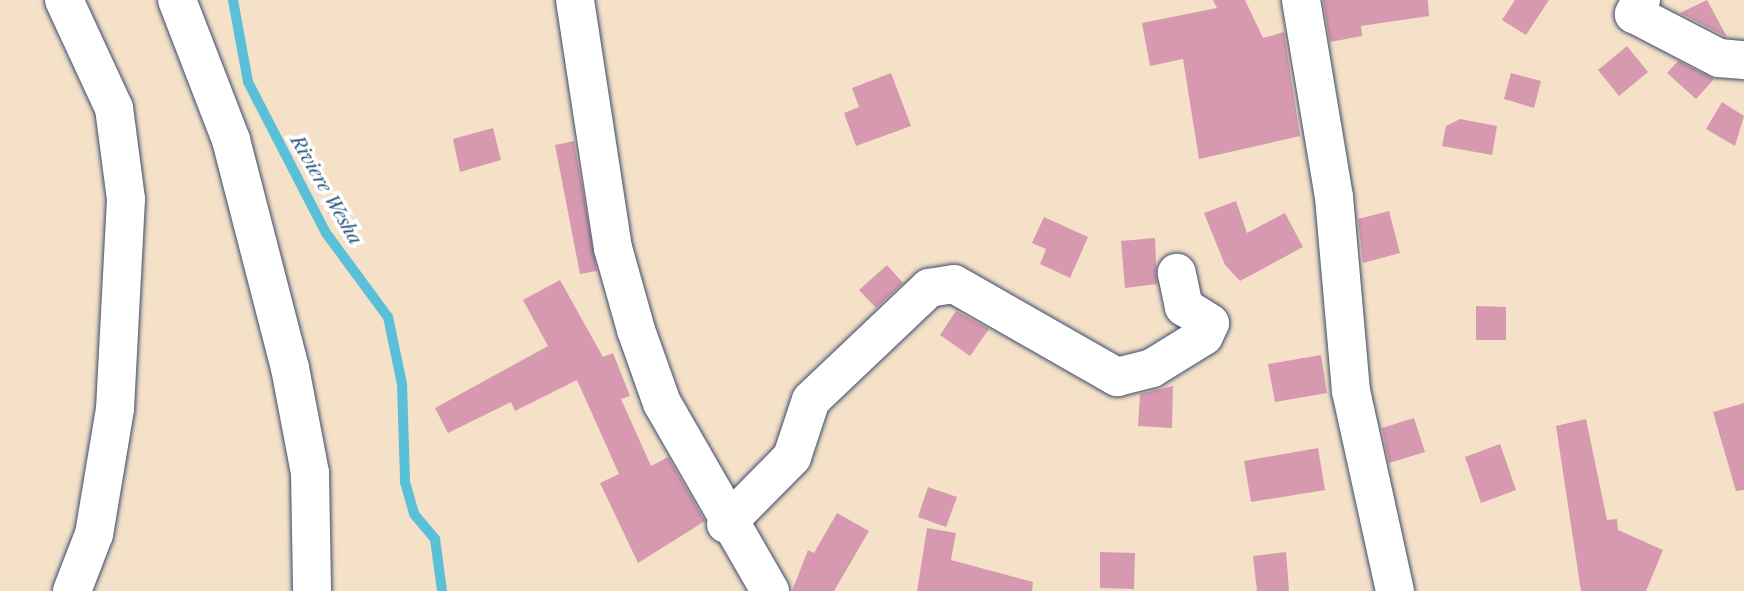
<!DOCTYPE html>
<style>
body{margin:0}
#map{position:relative;width:1744px;height:591px;overflow:hidden;background:#f4e1c7;font-family:"Libre Caslon Text",serif}
div>[style]{position:absolute}
.stream>*{height:10px;margin:-5px;padding:0 5px;transform-origin:5px;border-radius:5px;background:#5ac0d8}
.building>*{inset:0;background:#d799af}
.roads{filter:drop-shadow(0 0 2px #3c4a6e) drop-shadow(0 0 2px #3c4a6e)}
.minor>*{height:38px;margin:-19px;padding:0 19px;transform-origin:19px;border-radius:19px;background:#fff}
span{translate:-50% -50%;white-space:nowrap;text-align:center;line-height:1.15;-webkit-text-stroke:7px #fff;paint-order:stroke}
.water-label{font-size:19px;color:#2e5a83;font-style:italic}
</style>
<div id="map">
<div class="stream">
<i style="left:233px;top:0;width:83px;rotate:79.6deg"></i>
<i style="left:248px;top:82px;width:170px;rotate:62.7deg"></i>
<i style="left:326px;top:233px;width:104px;rotate:53.6deg"></i>
<i style="left:388px;top:317px;width:68px;rotate:78.2deg"></i>
<i style="left:402px;top:384px;width:98px;rotate:88.2deg"></i>
<i style="left:405px;top:482px;width:33px;rotate:74deg"></i>
<i style="left:414px;top:514px;width:33px;rotate:50deg"></i>
<i style="left:435px;top:539px;width:52px;rotate:82.3deg"></i>
</div>
<div class="building">
<i style="clip-path:polygon(1213px 0,1245px 0,1263px 38px,1284px 32px,1300px 136px,1199px 159px,1183px 59px,1150px 66px,1142px 23px,1217px 8px)"></i>
<i style="clip-path:polygon(1323px 0,1428px 0,1429px 16px,1361px 26px,1362px 36px,1330px 42px)"></i>
<i style="clip-path:polygon(1515px 0,1549px 0,1526px 35px,1502px 20px)"></i>
<i style="clip-path:polygon(1707px 0,1727px 37px,1680px 13px)"></i>
<i style="clip-path:polygon(1627px 46px,1648px 72px,1619px 96px,1598px 70px)"></i>
<i style="clip-path:polygon(1678px 61px,1714px 79px,1696px 99px,1667px 73px)"></i>
<i style="clip-path:polygon(891px 73px,911px 126px,856px 146px,844px 113px,859px 107px,852px 88px)"></i>
<i style="clip-path:polygon(1511px 73px,1541px 81px,1534px 108px,1504px 99px)"></i>
<i style="clip-path:polygon(1722px 102px,1744px 116px,1735px 146px,1706px 129px)"></i>
<i style="clip-path:polygon(1460px 119px,1497px 126px,1492px 155px,1442px 146px,1446px 126px)"></i>
<i style="clip-path:polygon(493px 128px,501px 160px,460px 172px,453px 139px)"></i>
<i style="clip-path:polygon(574px 141px,597px 271px,580px 274px,555px 145px)"></i>
<i style="clip-path:polygon(1236px 201px,1247px 233px,1285px 213px,1303px 247px,1240px 281px,1225px 265px,1204px 213px)"></i>
<i style="clip-path:polygon(1389px 211px,1400px 253px,1363px 263px,1358px 219px)"></i>
<i style="clip-path:polygon(1044px 217px,1088px 237px,1070px 278px,1040px 264px,1046px 249px,1032px 243px)"></i>
<i style="clip-path:polygon(1155px 238px,1157px 284px,1125px 288px,1121px 241px)"></i>
<i style="clip-path:polygon(887px 265px,903px 283px,876px 308px,859px 290px)"></i>
<i style="clip-path:polygon(560px 280px,603px 357px,613px 353px,630px 396px,621px 399px,651px 466px,668px 457px,705px 521px,638px 563px,600px 483px,619px 474px,577px 380px,515px 411px,511px 402px,448px 433px,435px 408px,548px 346px,523px 300px)"></i>
<i style="clip-path:polygon(1476px 306px,1506px 307px,1506px 340px,1476px 340px)"></i>
<i style="clip-path:polygon(956px 311px,989px 329px,970px 356px,940px 335px)"></i>
<i style="clip-path:polygon(1321px 355px,1327px 393px,1275px 402px,1268px 364px)"></i>
<i style="clip-path:polygon(1173px 386px,1172px 428px,1138px 426px,1140px 394px)"></i>
<i style="clip-path:polygon(1744px 403px,1744px 490px,1736px 491px,1713px 412px)"></i>
<i style="clip-path:polygon(1414px 418px,1425px 452px,1389px 463px,1382px 428px)"></i>
<i style="clip-path:polygon(1586px 419px,1607px 520px,1617px 519px,1618px 530px,1663px 550px,1646px 591px,1581px 591px,1556px 426px)"></i>
<i style="clip-path:polygon(1500px 444px,1516px 490px,1481px 503px,1465px 457px)"></i>
<i style="clip-path:polygon(1318px 448px,1325px 490px,1251px 502px,1244px 461px)"></i>
<i style="clip-path:polygon(928px 487px,957px 497px,946px 527px,918px 517px)"></i>
<i style="clip-path:polygon(837px 513px,869px 531px,834px 591px,792px 591px,808px 550px,814px 553px)"></i>
<i style="clip-path:polygon(927px 528px,956px 533px,951px 560px,1033px 582px,1032px 591px,917px 591px)"></i>
<i style="clip-path:polygon(1100px 552px,1135px 553px,1134px 589px,1100px 588px)"></i>
<i style="clip-path:polygon(1286px 552px,1289px 591px,1257px 591px,1253px 556px)"></i>
</div>
<div class="roads">
<div class="minor">
<i style="left:64px;top:0;width:119px;rotate:65.2deg"></i>
<i style="left:114px;top:108px;width:92px;rotate:82.5deg"></i>
<i style="left:126px;top:199px;width:210px;rotate:93deg"></i>
<i style="left:115px;top:409px;width:127px;rotate:99.5deg"></i>
<i style="left:94px;top:534px;width:61px;rotate:111.1deg"></i>
<i style="left:177px;top:0;width:150px;rotate:68.9deg"></i>
<i style="left:231px;top:140px;width:236px;rotate:75.5deg"></i>
<i style="left:290px;top:368px;width:107px;rotate:79.2deg"></i>
<i style="left:310px;top:473px;width:118px;rotate:89deg"></i>
<i style="left:575px;top:0;width:251px;rotate:81.3deg"></i>
<i style="left:613px;top:248px;width:85px;rotate:74.3deg"></i>
<i style="left:636px;top:330px;width:77px;rotate:70.4deg"></i>
<i style="left:662px;top:403px;width:217px;rotate:60.1deg"></i>
<i style="left:1301px;top:0;width:200px;rotate:80.5deg"></i>
<i style="left:1334px;top:197px;width:195px;rotate:85deg"></i>
<i style="left:1351px;top:391px;width:205px;rotate:77.6deg"></i>
<i style="left:1641px;top:0;width:16px;rotate:117deg"></i>
<i style="left:1634px;top:14px;width:96px;rotate:27.4deg"></i>
<i style="left:1719px;top:58px;width:25px;rotate:5deg"></i>
<i style="left:726px;top:524px;width:94px;rotate:-45.4deg"></i>
<i style="left:792px;top:457px;width:60px;rotate:-71.6deg"></i>
<i style="left:811px;top:400px;width:163px;rotate:-43.5deg"></i>
<i style="left:929px;top:288px;width:25px;rotate:-9deg"></i>
<i style="left:954px;top:284px;width:188px;rotate:29.7deg"></i>
<i style="left:1117px;top:377px;width:36px;rotate:-14deg"></i>
<i style="left:1152px;top:368px;width:61px;rotate:-31.6deg"></i>
<i style="left:1204px;top:336px;width:14px;rotate:-65deg"></i>
<i style="left:1210px;top:323px;width:31px;rotate:-148deg"></i>
<i style="left:1184px;top:307px;width:35px;rotate:-102deg"></i>
</div>
</div>
<div class="water-label">
<span style="left:326px;top:190px;rotate:60deg">Riviere Wesha</span>
</div>
</div>
